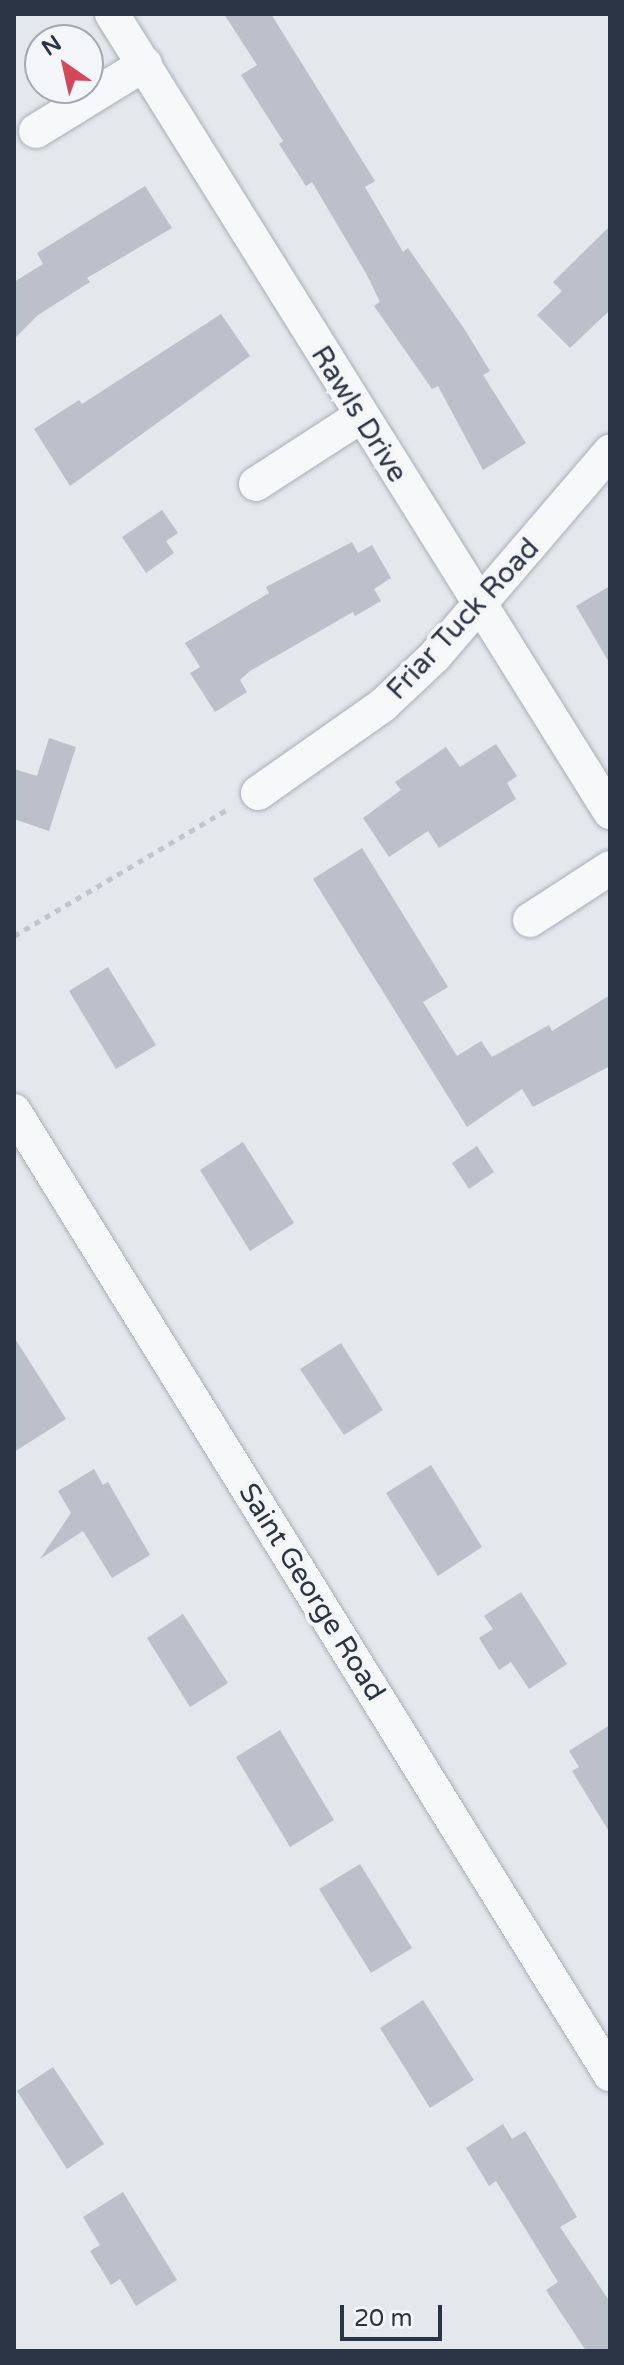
<!DOCTYPE html>
<style>
body{margin:0}
#map{position:relative;width:624px;height:2365px;overflow:hidden;background:#e4e7ec;font-family:"Varela Round",sans-serif}
div>[style]{position:absolute}
.building>*{inset:0;background:#bbc0ca}
.path>*{height:5px;margin-top:-2.5px;transform-origin:0;background:repeating-linear-gradient(90deg,#c2c5cb 0 6px,transparent 0 12px)}
.roads{filter:drop-shadow(0 0 2px #a9aeb7) drop-shadow(0 0 2px #a9aeb7)}
.minor>*{height:34px;margin:-17px;padding:0 17px;transform-origin:17px;border-radius:17px;background:#f7f8fa}
span{translate:-50% -50%;white-space:nowrap;text-align:center;line-height:1.15;-webkit-text-stroke:8px #f4f6f9;paint-order:stroke}
.street-label{font-size:28px;color:#2b3445}
.frame{position:absolute;inset:0;border:16px solid #2b3445;pointer-events:none}
.north{position:absolute;left:24px;top:24px;width:80px;height:80px;box-sizing:border-box;background:#f4f6f9;border:2px solid #a4a8b1;border-radius:50%;rotate:326deg;font-size:22px;font-weight:700;line-height:32px;text-align:center;color:#2b3445}
.north::after{content:'';display:block;margin:auto;width:28px;height:36px;background:#d1495b;clip-path:polygon(50% 0,100% 100%,50% 72%,0 100%)}
.scale{position:absolute;left:340px;top:2305px;width:102px;height:36px;box-sizing:border-box;border:4px solid #2b3445;border-top:0;padding-left:10px;font-size:24px;line-height:28px;white-space:nowrap;color:#2b3445;-webkit-text-stroke:6px #f4f6f9;paint-order:stroke}
</style>
<div id="map">
<div class="building">
<i style="clip-path:polygon(224px 14px,271px 14px,375px 181px,365px 187px,403px 252px,408px 248px,465px 330px,490px 371px,483px 375px,526px 443px,483px 470px,438px 386px,432px 389px,374px 306px,380px 302px,367px 275px,312px 182px,306px 186px,279px 144px,283px 141px,241px 75px,257px 65px)"></i>
<i style="clip-path:polygon(145px 186px,172px 228px,87px 278px,90px 282px,38px 315px,14px 339px,14px 282px,43px 264px,37px 253px)"></i>
<i style="clip-path:polygon(610px 226px,610px 310px,570px 348px,537px 315px,562px 291px,553px 282px)"></i>
<i style="clip-path:polygon(221px 314px,250px 356px,70px 486px,34px 429px,79px 400px,82px 404px)"></i>
<i style="clip-path:polygon(162px 510px,178px 533px,166px 541px,174px 553px,146px 573px,122px 537px)"></i>
<i style="clip-path:polygon(352px 542px,358px 553px,372px 545px,391px 578px,374px 589px,381px 601px,355px 616px,353px 612px,250px 671px,240px 680px,247px 692px,215px 712px,190px 673px,200px 667px,185px 643px,269px 593px,266px 587px)"></i>
<i style="clip-path:polygon(610px 586px,610px 664px,576px 606px)"></i>
<i style="clip-path:polygon(49px 738px,76px 747px,49px 831px,14px 819px,14px 769px,37px 776px)"></i>
<i style="clip-path:polygon(496px 744px,517px 776px,507px 783px,516px 799px,439px 848px,428px 831px,389px 857px,363px 818px,401px 790px,395px 782px,446px 747px,460px 767px)"></i>
<i style="clip-path:polygon(362px 848px,448px 987px,423px 1002px,457px 1056px,481px 1041px,492px 1057px,549px 1025px,552px 1031px,610px 995px,610px 1066px,533px 1107px,522px 1089px,467px 1127px,313px 879px)"></i>
<i style="clip-path:polygon(108px 967px,156px 1045px,116px 1069px,69px 991px)"></i>
<i style="clip-path:polygon(243px 1142px,294px 1223px,250px 1251px,200px 1170px)"></i>
<i style="clip-path:polygon(477px 1146px,494px 1172px,469px 1189px,452px 1163px)"></i>
<i style="clip-path:polygon(14px 1337px,66px 1419px,14px 1452px)"></i>
<i style="clip-path:polygon(341px 1343px,383px 1410px,344px 1435px,300px 1369px)"></i>
<i style="clip-path:polygon(431px 1465px,482px 1547px,438px 1576px,386px 1493px)"></i>
<i style="clip-path:polygon(94px 1469px,103px 1485px,108px 1482px,150px 1555px,112px 1578px,83px 1531px,40px 1559px,71px 1513px,58px 1491px)"></i>
<i style="clip-path:polygon(521px 1592px,567px 1664px,529px 1689px,511px 1662px,499px 1670px,479px 1638px,493px 1629px,484px 1616px)"></i>
<i style="clip-path:polygon(183px 1614px,228px 1683px,190px 1707px,147px 1638px)"></i>
<i style="clip-path:polygon(610px 1725px,610px 1833px,572px 1771px,579px 1767px,569px 1751px)"></i>
<i style="clip-path:polygon(280px 1730px,334px 1820px,290px 1847px,236px 1757px)"></i>
<i style="clip-path:polygon(360px 1864px,412px 1948px,371px 1973px,319px 1889px)"></i>
<i style="clip-path:polygon(423px 2000px,474px 2080px,430px 2108px,380px 2028px)"></i>
<i style="clip-path:polygon(53px 2067px,104px 2144px,67px 2169px,17px 2091px)"></i>
<i style="clip-path:polygon(503px 2124px,512px 2139px,525px 2131px,577px 2217px,560px 2227px,610px 2302px,610px 2351px,586px 2351px,546px 2290px,558px 2282px,496px 2181px,489px 2186px,466px 2148px)"></i>
<i style="clip-path:polygon(123px 2192px,177px 2280px,136px 2306px,120px 2279px,111px 2285px,90px 2251px,100px 2245px,83px 2217px)"></i>
</div>
<div class="path">
<i style="left:14px;top:936px;width:251px;rotate:-30.7deg"></i>
</div>
<div class="roads">
<div class="minor">
<i style="left:112px;top:14px;width:941px;rotate:58.03deg"></i>
<i style="left:36px;top:131px;width:128px;rotate:-31.6deg"></i>
<i style="left:256px;top:484px;width:125px;rotate:-32.9deg"></i>
<i style="left:258px;top:793px;width:153px;rotate:-35.1deg"></i>
<i style="left:383px;top:705px;width:71px;rotate:-43.3deg"></i>
<i style="left:435px;top:656px;width:269px;rotate:-49.4deg"></i>
<i style="left:530px;top:920px;width:95px;rotate:-33deg"></i>
<i style="left:14px;top:1111px;width:1133px;rotate:58.25deg"></i>
</div>
</div>
<div class="street-label">
<span style="left:359px;top:414px;rotate:58deg">Rawls Drive</span>
<span style="left:463px;top:619px;rotate:-47deg">Friar Tuck Road</span>
<span style="left:312px;top:1592px;rotate:58deg">Saint George Road</span>
</div>
<div class="frame"></div>
<div class="north">N</div>
<div class="scale">20 m</div>
</div>
